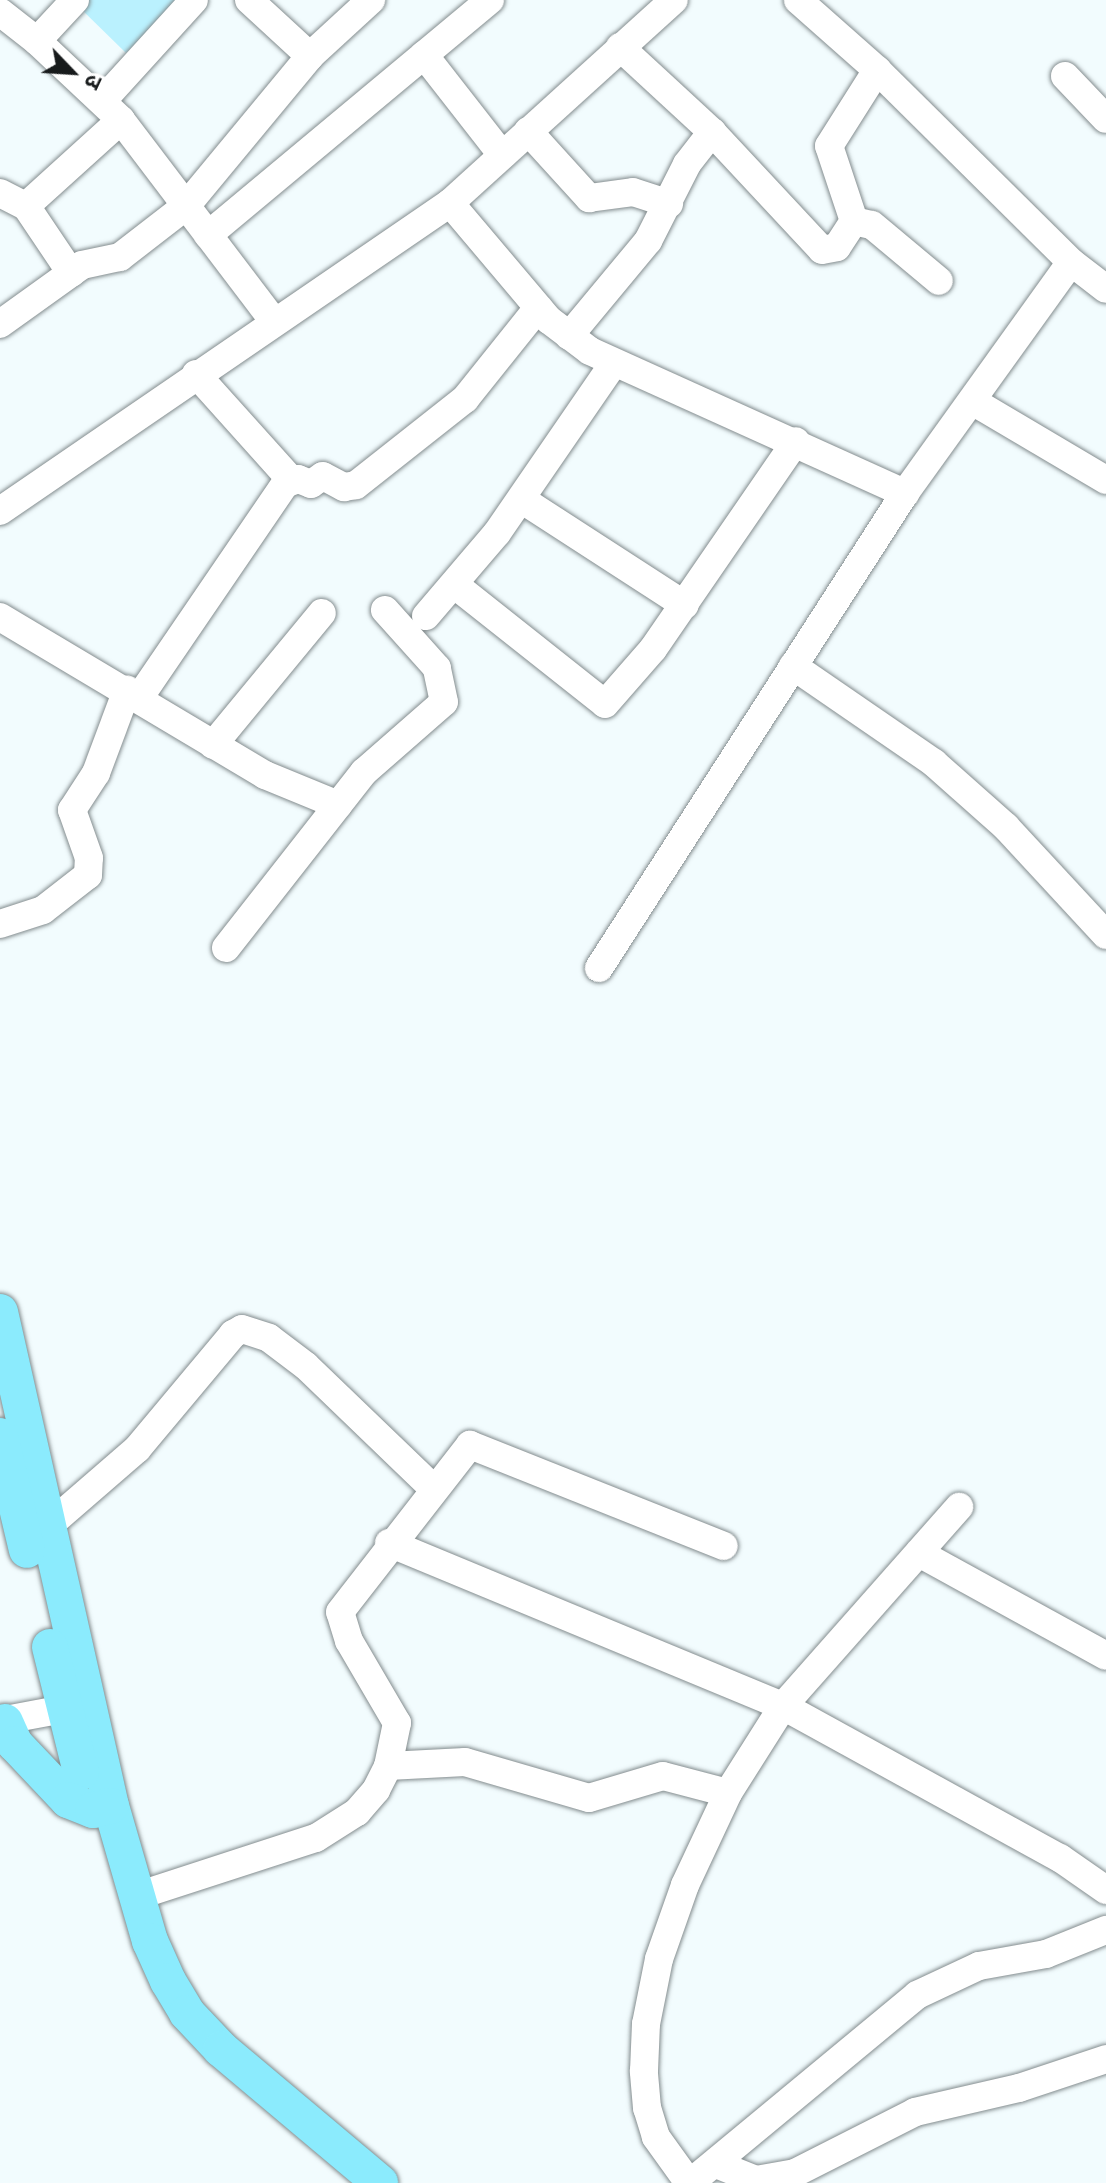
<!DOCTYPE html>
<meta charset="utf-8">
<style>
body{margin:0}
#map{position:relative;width:1106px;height:2183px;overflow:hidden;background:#f2fcfe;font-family:"IBM Plex Serif","Noto Sans Devanagari",serif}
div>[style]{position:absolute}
.green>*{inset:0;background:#baf1fe}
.roads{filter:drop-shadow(0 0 2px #838c8e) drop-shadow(0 0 2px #838c8e)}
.minor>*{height:28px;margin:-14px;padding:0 14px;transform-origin:14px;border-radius:14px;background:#fff}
.major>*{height:36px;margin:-18px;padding:0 18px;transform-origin:18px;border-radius:18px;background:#8bebfd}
span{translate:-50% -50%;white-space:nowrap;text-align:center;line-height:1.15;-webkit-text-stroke:8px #fff;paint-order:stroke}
.north{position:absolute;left:32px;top:32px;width:80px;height:80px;-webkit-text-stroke:6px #fff;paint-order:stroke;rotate:115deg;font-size:22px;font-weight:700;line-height:32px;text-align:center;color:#181b1c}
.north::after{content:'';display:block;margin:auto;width:28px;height:36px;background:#181b1c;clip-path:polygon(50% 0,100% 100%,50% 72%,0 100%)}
</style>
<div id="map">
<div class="green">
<i style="clip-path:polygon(86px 0,178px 0,126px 53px,79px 7px)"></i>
</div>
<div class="roads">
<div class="minor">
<i style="left:75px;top:0;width:56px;rotate:132.8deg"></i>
<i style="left:37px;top:41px;width:115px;rotate:43.2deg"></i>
<i style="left:121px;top:120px;width:251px;rotate:52.8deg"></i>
<i style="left:249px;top:0;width:83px;rotate:42.6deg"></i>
<i style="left:798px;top:0;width:106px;rotate:41.5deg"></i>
<i style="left:877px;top:70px;width:273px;rotate:44.7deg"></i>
<i style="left:1071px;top:262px;width:44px;rotate:37.6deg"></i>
<i style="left:0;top:12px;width:47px;rotate:38.1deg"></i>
<i style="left:620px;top:47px;width:125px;rotate:42.7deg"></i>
<i style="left:712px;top:132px;width:161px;rotate:47deg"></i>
<i style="left:822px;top:250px;width:15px;rotate:-11deg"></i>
<i style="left:837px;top:247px;width:31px;rotate:-57deg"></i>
<i style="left:854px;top:221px;width:79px;rotate:-108.4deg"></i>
<i style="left:829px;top:146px;width:90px;rotate:-57.7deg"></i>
<i style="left:424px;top:55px;width:127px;rotate:52deg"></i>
<i style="left:1065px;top:76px;width:59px;rotate:46.4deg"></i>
<i style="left:103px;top:100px;width:135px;rotate:-47.7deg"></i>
<i style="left:528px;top:131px;width:91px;rotate:47.7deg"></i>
<i style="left:589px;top:198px;width:44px;rotate:-7.8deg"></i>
<i style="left:633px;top:192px;width:38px;rotate:18deg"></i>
<i style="left:0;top:193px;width:29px;rotate:27deg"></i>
<i style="left:26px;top:206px;width:128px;rotate:-42.2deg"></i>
<i style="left:450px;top:203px;width:153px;rotate:49.8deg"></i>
<i style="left:549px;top:320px;width:51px;rotate:37.1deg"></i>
<i style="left:590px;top:351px;width:346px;rotate:24.3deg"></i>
<i style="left:26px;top:206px;width:81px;rotate:56.1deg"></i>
<i style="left:854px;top:221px;width:18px;rotate:13deg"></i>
<i style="left:872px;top:225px;width:87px;rotate:39.9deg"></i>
<i style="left:208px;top:235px;width:367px;rotate:-39.8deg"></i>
<i style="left:0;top:324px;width:101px;rotate:-35.7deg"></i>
<i style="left:82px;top:265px;width:39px;rotate:-12deg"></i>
<i style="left:120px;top:257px;width:83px;rotate:-37.7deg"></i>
<i style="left:186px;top:206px;width:195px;rotate:-50.4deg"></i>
<i style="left:310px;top:56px;width:83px;rotate:-42.6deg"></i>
<i style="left:569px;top:336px;width:124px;rotate:-50.3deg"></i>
<i style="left:648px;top:241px;width:86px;rotate:-63.1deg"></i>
<i style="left:687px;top:164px;width:41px;rotate:-52deg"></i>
<i style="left:196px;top:374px;width:142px;rotate:48.1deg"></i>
<i style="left:974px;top:402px;width:153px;rotate:30.6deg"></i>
<i style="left:521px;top:499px;width:195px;rotate:32.9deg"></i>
<i style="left:0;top:511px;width:545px;rotate:-34.39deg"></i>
<i style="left:450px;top:203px;width:302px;rotate:-42.2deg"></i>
<i style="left:455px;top:585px;width:191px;rotate:38.4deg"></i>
<i style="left:605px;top:704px;width:73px;rotate:-48.9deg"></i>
<i style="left:653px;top:649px;width:252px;rotate:-55.5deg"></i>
<i style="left:426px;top:616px;width:109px;rotate:-49.5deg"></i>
<i style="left:497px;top:533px;width:206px;rotate:-55.5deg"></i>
<i style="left:0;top:617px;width:309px;rotate:30.8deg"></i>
<i style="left:265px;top:775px;width:79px;rotate:22.3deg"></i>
<i style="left:793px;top:666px;width:171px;rotate:34.5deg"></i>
<i style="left:934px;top:763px;width:96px;rotate:41.6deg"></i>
<i style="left:1006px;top:827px;width:147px;rotate:47.2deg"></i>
<i style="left:139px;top:698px;width:259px;rotate:-55.7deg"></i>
<i style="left:285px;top:484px;width:14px;rotate:-21deg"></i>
<i style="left:298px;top:479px;width:14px;rotate:21deg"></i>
<i style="left:311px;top:484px;width:14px;rotate:-34deg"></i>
<i style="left:323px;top:476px;width:24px;rotate:28deg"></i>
<i style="left:344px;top:487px;width:12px;rotate:-9deg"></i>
<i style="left:356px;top:485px;width:139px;rotate:-38.3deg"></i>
<i style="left:465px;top:399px;width:117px;rotate:-51.3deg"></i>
<i style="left:213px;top:745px;width:171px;rotate:-50.5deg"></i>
<i style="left:0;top:924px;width:45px;rotate:-18deg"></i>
<i style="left:43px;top:910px;width:57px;rotate:-37.9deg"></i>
<i style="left:88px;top:875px;width:17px;rotate:-87deg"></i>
<i style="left:89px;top:858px;width:51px;rotate:-109.5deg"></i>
<i style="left:72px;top:810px;width:44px;rotate:-57deg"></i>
<i style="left:96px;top:773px;width:89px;rotate:-69.5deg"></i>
<i style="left:226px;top:948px;width:224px;rotate:-51.9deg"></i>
<i style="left:364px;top:772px;width:106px;rotate:-41.2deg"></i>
<i style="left:444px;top:702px;width:35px;rotate:-102deg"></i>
<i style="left:437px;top:668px;width:78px;rotate:-131.9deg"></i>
<i style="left:599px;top:968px;width:565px;rotate:-57.21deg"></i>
<i style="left:905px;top:493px;width:284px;rotate:-54.3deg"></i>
<i style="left:47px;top:1527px;width:119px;rotate:-40.9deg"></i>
<i style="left:137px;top:1449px;width:150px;rotate:-50.1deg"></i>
<i style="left:233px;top:1334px;width:10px;rotate:-29deg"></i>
<i style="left:242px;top:1329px;width:28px;rotate:18deg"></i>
<i style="left:269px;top:1338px;width:46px;rotate:37.1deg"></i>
<i style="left:306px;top:1366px;width:178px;rotate:43.9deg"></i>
<i style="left:389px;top:1543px;width:426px;rotate:22.5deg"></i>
<i style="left:783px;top:1706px;width:316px;rotate:28.8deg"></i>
<i style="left:1060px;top:1858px;width:56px;rotate:34.8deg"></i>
<i style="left:919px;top:1553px;width:213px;rotate:28.8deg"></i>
<i style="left:0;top:1721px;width:86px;rotate:-10.7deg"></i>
<i style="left:388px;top:1766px;width:77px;rotate:-3deg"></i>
<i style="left:465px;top:1762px;width:129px;rotate:16.2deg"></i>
<i style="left:589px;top:1798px;width:77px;rotate:-16.6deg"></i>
<i style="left:663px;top:1776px;width:67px;rotate:14.7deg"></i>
<i style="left:137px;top:1896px;width:188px;rotate:-18deg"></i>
<i style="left:316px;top:1838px;width:49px;rotate:-32.4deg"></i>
<i style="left:357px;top:1812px;width:29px;rotate:-49deg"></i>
<i style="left:376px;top:1790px;width:27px;rotate:-63deg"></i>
<i style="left:388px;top:1766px;width:44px;rotate:-78.2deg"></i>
<i style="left:397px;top:1723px;width:95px;rotate:-120.3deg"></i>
<i style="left:349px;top:1641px;width:30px;rotate:-107deg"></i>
<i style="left:340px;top:1612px;width:212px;rotate:-52.1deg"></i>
<i style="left:470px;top:1445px;width:273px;rotate:21.7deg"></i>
<i style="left:716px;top:2164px;width:43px;rotate:21.8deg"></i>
<i style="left:756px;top:2180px;width:40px;rotate:-10deg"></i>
<i style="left:795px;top:2173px;width:135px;rotate:-26.9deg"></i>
<i style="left:915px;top:2112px;width:107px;rotate:-13deg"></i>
<i style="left:1019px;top:2088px;width:92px;rotate:-18.4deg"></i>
<i style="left:689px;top:2183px;width:57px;rotate:-125.7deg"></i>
<i style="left:656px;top:2137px;width:30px;rotate:-107deg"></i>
<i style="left:647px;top:2108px;width:37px;rotate:-95deg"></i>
<i style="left:644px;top:2071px;width:47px;rotate:-87.6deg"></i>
<i style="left:646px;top:2024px;width:66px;rotate:-78.7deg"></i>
<i style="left:659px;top:1959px;width:78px;rotate:-70.6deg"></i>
<i style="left:685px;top:1885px;width:102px;rotate:-64.9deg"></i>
<i style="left:728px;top:1793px;width:103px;rotate:-57.7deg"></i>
<i style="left:783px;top:1706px;width:266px;rotate:-48.5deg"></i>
<i style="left:690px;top:2183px;width:295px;rotate:-39.6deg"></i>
<i style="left:917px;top:1995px;width:68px;rotate:-25.1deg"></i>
<i style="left:979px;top:1966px;width:68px;rotate:-10.2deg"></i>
<i style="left:1046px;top:1954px;width:65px;rotate:-21.8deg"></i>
</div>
<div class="major">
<i style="left:0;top:1312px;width:506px;rotate:77.34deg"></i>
<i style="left:111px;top:1806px;width:141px;rotate:73.9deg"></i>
<i style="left:150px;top:1941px;width:44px;rotate:65.8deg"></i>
<i style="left:168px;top:1981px;width:37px;rotate:59deg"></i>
<i style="left:187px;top:2013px;width:50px;rotate:46.6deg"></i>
<i style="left:221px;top:2049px;width:208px;rotate:40.1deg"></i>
<i style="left:0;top:1436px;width:117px;rotate:76.7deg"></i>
<i style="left:50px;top:1647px;width:129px;rotate:76.1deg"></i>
<i style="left:5px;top:1722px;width:24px;rotate:66deg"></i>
<i style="left:15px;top:1744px;width:77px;rotate:46.6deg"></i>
<i style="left:68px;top:1800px;width:27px;rotate:22deg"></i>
<i style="left:93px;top:1810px;width:18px;rotate:-13deg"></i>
</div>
</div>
<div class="north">उ</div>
</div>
